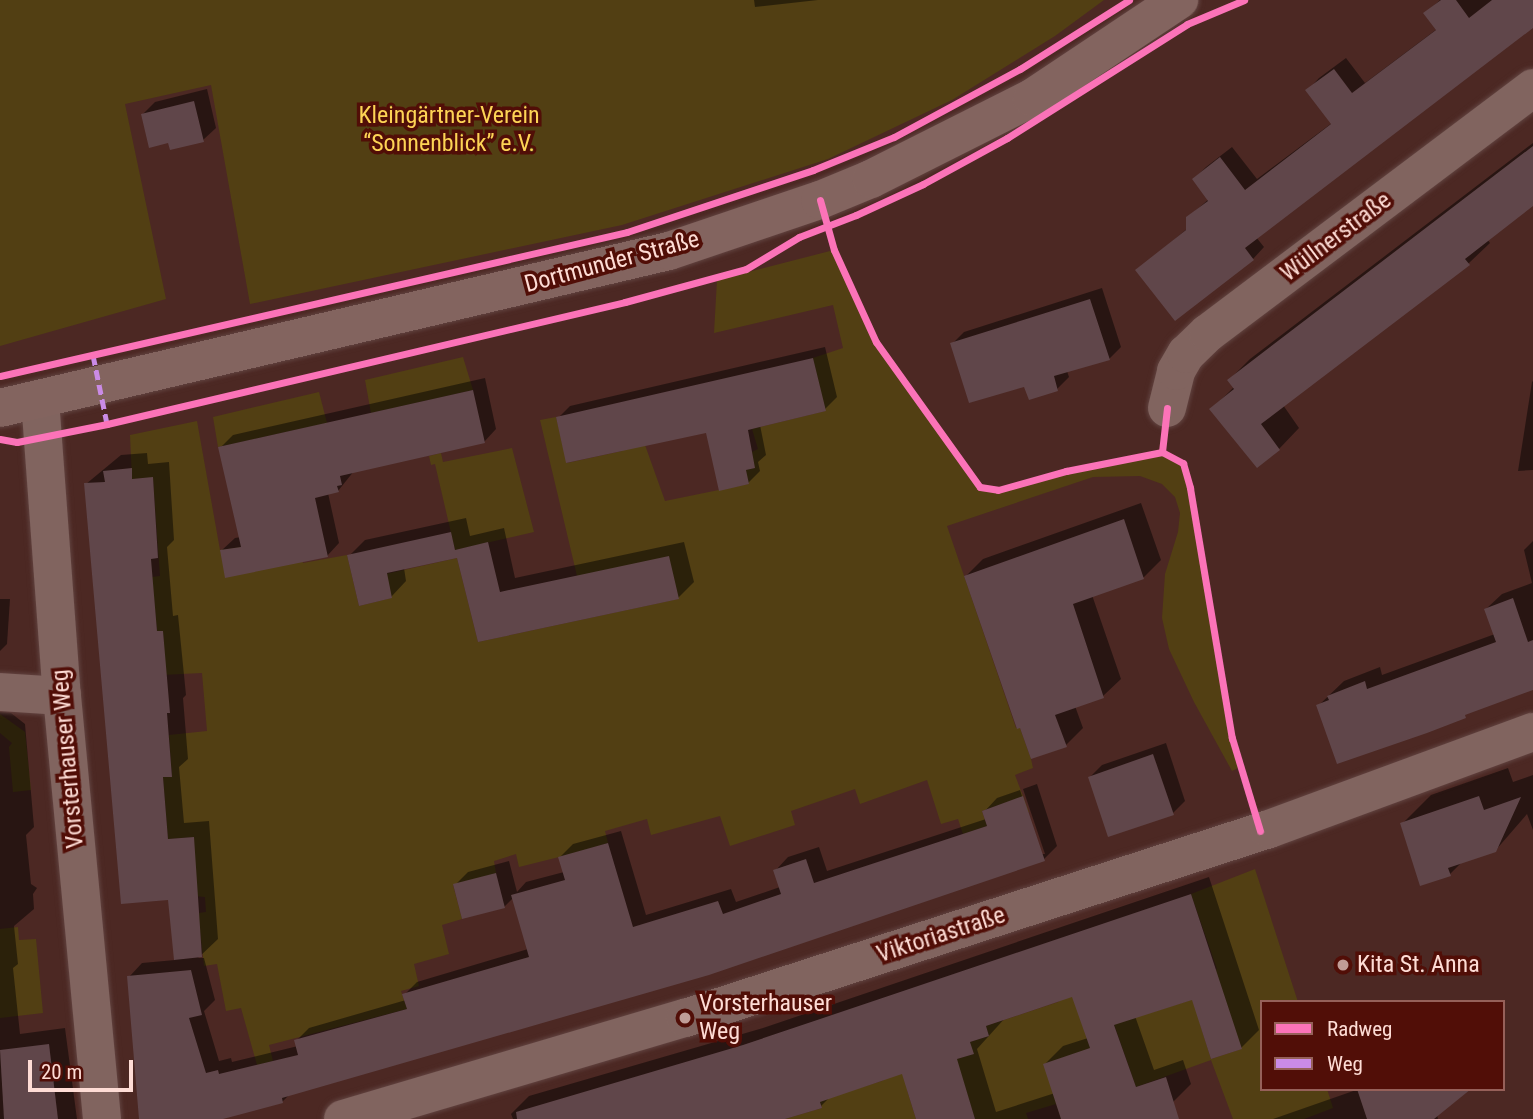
<!DOCTYPE html>
<meta charset="utf-8">
<style>
body{margin:0}
#map{position:relative;width:1533px;height:1119px;overflow:hidden;background:#4c2823;font-family:"Roboto Condensed",sans-serif}
div>[style]{position:absolute}
.green>*{inset:0;background:#523f13}
.shadow>*{inset:0;background:#0007}
.building>*{inset:0;background:#60464a}
.roads{filter:drop-shadow(0 0 2px #614340) drop-shadow(0 0 2px #614340)}
.minor>*{height:38px;margin:-19px;padding:0 19px;transform-origin:19px;border-radius:19px;background:#81645f}
.secondary>*{height:38px;margin:-19px;padding:0 19px;transform-origin:19px;border-radius:19px;background:#83645f}
.quiet>*{height:5px;margin-top:-2.5px;transform-origin:0;background:repeating-linear-gradient(90deg,#ca8be6 0 10px,transparent 0 15px)}
.cycleway>*{height:7px;margin:-3.5px;padding:0 3.5px;transform-origin:3.5px;border-radius:3.5px;background:#fb73b8}
.dots>*{width:19px;height:19px;translate:-50% -50%;box-sizing:border-box;border:4px solid #510e07;border-radius:50%}
span{translate:-50% -50%;white-space:nowrap;text-align:center;line-height:1.15;-webkit-text-stroke:7px #510e07;paint-order:stroke}
.park-label{font-size:24px;color:#fdd455}
.street-label{font-size:24px;color:#fedcd5}
.poi-label{font-size:24px;color:#fedcd5}
.left{translate:0 -50%;text-align:left}
.legend{position:absolute;left:1260px;top:1000px;width:245px;height:91px;box-sizing:border-box;background:#510e07;border:2px solid #966059;margin:0;padding:9px 12px;list-style:none;font-size:21px;color:#fedcd5}
.legend li{display:flex;align-items:center;gap:14px;height:35px}
.legend b{width:35px;border:2px solid #966059}
.scale{position:absolute;left:28px;top:1060px;width:105px;height:32px;box-sizing:border-box;border:4px solid #fedcd5;border-top:0;padding-left:9px;font-size:21px;line-height:24px;white-space:nowrap;color:#fedcd5;-webkit-text-stroke:5px #510e07;paint-order:stroke}
</style>
<div id="map">
<div class="green">
<i style="clip-path:polygon(0 0,1104px 0,1055px 36px,952px 100px,828px 159px,622px 225px,250px 304px,211px 85px,125px 104px,166px 299px,0 346px)"></i>
<i style="clip-path:polygon(834px 250px,876px 342px,980px 487px,998px 490px,1148px 453px,1162px 452px,1183px 463px,1240px 767px,1232px 771px,1194px 702px,1169px 649px,1162px 618px,1165px 574px,1178px 532px,1180px 513px,1175px 497px,1162px 484px,1140px 476px,1093px 477px,947px 526px,1016px 728px,1020px 728px,1031px 759px,1033px 768px,1015px 775px,1029px 812px,1006px 820px,1007px 802px,982px 811px,987px 826px,963px 834px,958px 819px,941px 824px,927px 780px,860px 804px,855px 789px,791px 811px,795px 825px,730px 846px,720px 816px,651px 835px,647px 819px,605px 831px,608px 843px,575px 853px,519px 867px,516px 854px,494px 861px,496px 873px,453px 885px,462px 919px,442px 925px,449px 954px,414px 964px,419px 986px,401px 991px,407px 1009px,269px 1045px,273px 1061px,257px 1065px,241px 1008px,226px 1011px,217px 964px,204px 966px,198px 913px,206px 912px,205px 897px,195px 896px,194px 837px,168px 839px,163px 777px,172px 776px,169px 735px,207px 731px,202px 673px,161px 675px,164px 647px,163px 631px,157px 631px,152px 577px,160px 576px,153px 478px,132px 479px,130px 435px,197px 421px,220px 550px,297px 539px,303px 563px,347px 555px,359px 606px,391px 598px,386px 574px,457px 558px,478px 642px,678px 599px,577px 576px,540px 420px,556px 417px,567px 463px,622px 451px,640px 431px,665px 501px,748px 484px,746px 470px,754px 468px,752px 452px,758px 449px,752px 429px,825px 411px,813px 358px,843px 348px,833px 305px,714px 333px,717px 280px)"></i>
<i style="clip-path:polygon(463px 357px,473px 390px,371px 413px,365px 380px)"></i>
<i style="clip-path:polygon(319px 392px,327px 423px,218px 447px,213px 417px)"></i>
<i style="clip-path:polygon(512px 448px,534px 532px,455px 550px,435px 464px,431px 465px,429px 456px,441px 453px,443px 462px)"></i>
<i style="clip-path:polygon(0 714px,25px 732px,31px 790px,13px 792px,9px 747px,12px 743px,0 733px)"></i>
<i style="clip-path:polygon(evenodd,1255px 869px,1298px 1002px,1262px 1002px,1262px 1089px,1327px 1089px,1333px 1108px,1304px 1119px,1233px 1119px,1211px 1060px,1136px 1087px,1114px 1024px,1191px 1000px,1185px 980px,1217px 969px,1191px 894px,1255px 869px,1229px 1014px,1241px 1049px,1211px 1059px,1200px 1024px,1229px 1014px)"></i>
<i style="clip-path:polygon(18px 927px,19px 940px,36px 939px,43px 1013px,0 1018px,0 929px)"></i>
<i style="clip-path:polygon(1072px 989px,1090px 1048px,1088px 1119px,1061px 1119px,1056px 1104px,1026px 1113px,1028px 1119px,975px 1119px,961px 1074px,907px 1090px,916px 1119px,785px 1119px,822px 1108px,817px 1091px,839px 1094px,882px 1081px,951px 1037px,957px 1059px,973px 1054px,970px 1042px,989px 1036px,986px 1026px,1058px 1002px)"></i>
</div>
<div class="shadow">
<i style="clip-path:polygon(754px 0,818px 0,755px 7px)"></i>
<i style="clip-path:polygon(1440px 0,1533px 0,1533px 25px,1256px 237px,1264px 247px,1253px 259px,1138px 270px,1188px 228px,1187px 218px,1209px 199px,1194px 179px,1206px 167px,1232px 147px,1257px 179px,1332px 123px,1308px 90px,1319px 78px,1346px 58px,1365px 83px,1437px 29px,1426px 13px)"></i>
<i style="clip-path:polygon(207px 89px,216px 128px,203px 140px,143px 114px,155px 102px)"></i>
<i style="clip-path:polygon(1533px 143px,1533px 204px,1487px 239px,1490px 243px,1469px 263px,1283px 405px,1299px 428px,1279px 449px,1212px 409px,1234px 387px,1229px 380px,1250px 359px)"></i>
<i style="clip-path:polygon(1102px 288px,1121px 347px,1109px 359px,1067px 371px,1069px 377px,1057px 389px,1025px 385px,952px 344px,964px 332px)"></i>
<i style="clip-path:polygon(825px 347px,837px 397px,825px 409px,760px 425px,766px 455px,758px 462px,760px 471px,748px 483px,707px 431px,558px 418px,570px 406px)"></i>
<i style="clip-path:polygon(485px 378px,496px 429px,484px 442px,354px 471px,338px 491px,328px 493px,339px 543px,327px 556px,222px 550px,235px 538px,241px 537px,220px 448px,233px 435px)"></i>
<i style="clip-path:polygon(1533px 381px,1533px 470px,1518px 471px,1532px 382px)"></i>
<i style="clip-path:polygon(147px 453px,148px 464px,169px 462px,174px 540px,167px 547px,173px 616px,178px 615px,186px 695px,183px 698px,188px 759px,179px 767px,184px 823px,209px 821px,218px 939px,198px 958px,204px 958px,215px 1000px,204px 1011px,219px 1061px,231px 1058px,232px 1062px,298px 1046px,296px 1041px,309px 1028px,406px 1000px,404px 995px,417px 982px,528px 949px,514px 897px,504px 907px,455px 885px,468px 872px,509px 861px,517px 892px,526px 882px,564px 872px,560px 857px,573px 844px,621px 831px,646px 915px,731px 889px,736px 902px,780px 887px,775px 871px,788px 857px,819px 847px,827px 871px,986px 819px,984px 812px,997px 798px,1020px 790px,1041px 854px,1045px 854px,1023px 789px,1037px 784px,1057px 846px,1044px 859px,290px 1094px,283px 1101px,215px 1119px,141px 1119px,129px 977px,142px 963px,175px 960px,170px 898px,86px 484px,121px 455px)"></i>
<i style="clip-path:polygon(1141px 503px,1161px 560px,1144px 577px,1092px 595px,1121px 679px,1103px 696px,1075px 706px,1083px 728px,1066px 745px,1021px 725px,966px 576px,983px 559px)"></i>
<i style="clip-path:polygon(466px 518px,470px 536px,504px 528px,515px 578px,684px 542px,694px 582px,678px 598px,479px 640px,458px 556px,404px 568px,406px 581px,391px 597px,349px 556px,365px 540px)"></i>
<i style="clip-path:polygon(1533px 541px,1533px 687px,1318px 706px,1344px 681px,1380px 667px,1382px 675px,1495px 634px,1486px 609px,1502px 594px,1532px 583px,1524px 550px)"></i>
<i style="clip-path:polygon(0 599px,10px 599px,7px 644px,0 651px)"></i>
<i style="clip-path:polygon(0 712px,11px 713px,25px 724px,34px 827px,26px 835px,31px 884px,37px 888px,33px 894px,34px 909px,14px 926px,18px 964px,13px 968px,20px 1034px,65px 1028px,77px 1119px,0 1119px)"></i>
<i style="clip-path:polygon(1166px 743px,1185px 801px,1173px 813px,1090px 777px,1102px 765px)"></i>
<i style="clip-path:polygon(1508px 768px,1513px 782px,1533px 775px,1533px 830px,1527px 814px,1495px 851px,1463px 861px,1450px 874px,1402px 824px,1431px 795px)"></i>
<i style="clip-path:polygon(evenodd,1209px 877px,1259px 1030px,1241px 1048px,1193px 998px,1135px 1016px,1154px 1070px,1183px 1060px,1191px 1084px,1173px 1102px,1116px 1119px,917px 1119px,903px 1072px,831px 1096px,821px 1106px,779px 1119px,513px 1119px,511px 1114px,529px 1096px,763px 1028px,1209px 877px,1073px 995px,1088px 1038px,1063px 1046px,1045px 1064px,1055px 1093px,996px 1112px,977px 1049px,1006px 1017px,1073px 995px)"></i>
<i style="clip-path:polygon(1359px 1089px,1437px 1115px,1438px 1119px,1273px 1119px)"></i>
</div>
<div class="building">
<i style="clip-path:polygon(1441px 0,1456px 0,1469px 18px,1492px 0,1533px 0,1533px 28px,1245px 248px,1254px 260px,1175px 321px,1135px 270px,1186px 230px,1186px 217px,1208px 201px,1192px 179px,1220px 157px,1245px 190px,1331px 124px,1305px 90px,1334px 69px,1352px 93px,1436px 30px,1423px 13px)"></i>
<i style="clip-path:polygon(194px 101px,204px 142px,170px 150px,168px 143px,149px 148px,141px 114px)"></i>
<i style="clip-path:polygon(1533px 146px,1533px 206px,1465px 259px,1470px 265px,1261px 424px,1280px 450px,1257px 468px,1209px 409px,1234px 389px,1227px 380px)"></i>
<i style="clip-path:polygon(1090px 299px,1110px 360px,1054px 376px,1058px 391px,1029px 400px,1024px 387px,969px 403px,950px 343px)"></i>
<i style="clip-path:polygon(813px 358px,826px 411px,748px 430px,755px 468px,746px 470px,749px 484px,719px 491px,706px 433px,566px 463px,556px 417px)"></i>
<i style="clip-path:polygon(473px 390px,485px 443px,340px 476px,342px 485px,337px 486px,339px 492px,315px 498px,328px 557px,225px 578px,220px 550px,241px 547px,218px 447px)"></i>
<i style="clip-path:polygon(132px 468px,132px 479px,153px 477px,158px 558px,151px 559px,157px 631px,163px 631px,170px 713px,167px 713px,172px 777px,163px 777px,168px 839px,194px 837px,202px 957px,174px 960px,168px 900px,121px 904px,84px 483px,105px 482px,103px 471px)"></i>
<i style="clip-path:polygon(1124px 519px,1144px 579px,1073px 604px,1104px 698px,1055px 715px,1067px 747px,1031px 759px,1020px 728px,1017px 729px,964px 576px)"></i>
<i style="clip-path:polygon(451px 532px,455px 550px,488px 542px,500px 592px,669px 556px,679px 599px,478px 642px,457px 558px,387px 573px,392px 598px,359px 606px,347px 555px)"></i>
<i style="clip-path:polygon(1513px 598px,1528px 642px,1533px 640px,1533px 690px,1465px 715px,1466px 718px,1427px 733px,1337px 764px,1316px 705px,1329px 700px,1327px 696px,1365px 681px,1367px 689px,1496px 642px,1484px 609px)"></i>
<i style="clip-path:polygon(1153px 754px,1174px 815px,1108px 837px,1088px 777px)"></i>
<i style="clip-path:polygon(1023px 796px,1045px 861px,709px 975px,282px 1098px,283px 1103px,223px 1119px,139px 1119px,127px 976px,191px 970px,202px 1015px,189px 1018px,206px 1073px,218px 1070px,219px 1074px,298px 1055px,294px 1040px,407px 1009px,402px 994px,529px 957px,511px 895px,565px 880px,558px 857px,608px 843px,633px 927px,718px 901px,723px 914px,781px 894px,773px 870px,806px 859px,814px 883px,987px 826px,982px 811px)"></i>
<i style="clip-path:polygon(1479px 796px,1484px 810px,1521px 797px,1496px 852px,1448px 868px,1451px 876px,1420px 886px,1400px 823px)"></i>
<i style="clip-path:polygon(496px 873px,505px 908px,462px 919px,453px 884px)"></i>
<i style="clip-path:polygon(1191px 894px,1242px 1049px,1211px 1059px,1192px 1000px,1114px 1025px,1136px 1087px,1166px 1077px,1179px 1119px,1061px 1119px,1043px 1064px,1090px 1048px,1072px 997px,986px 1026px,989px 1036px,970px 1042px,974px 1054px,957px 1059px,975px 1119px,916px 1119px,902px 1074px,820px 1102px,822px 1108px,785px 1119px,517px 1119px,516px 1112px,743px 1045px)"></i>
<i style="clip-path:polygon(49px 1044px,58px 1119px,4px 1119px,0 1050px)"></i>
<i style="clip-path:polygon(1357px 1089px,1471px 1089px,1434px 1119px,1367px 1119px)"></i>
</div>
<div class="roads">
<div class="minor">
<i style="left:40px;top:399px;width:298px;rotate:85.8deg"></i>
<i style="left:62px;top:696px;width:425px;rotate:84.6deg"></i>
<i style="left:1167px;top:408px;width:38px;rotate:-76deg"></i>
<i style="left:1176px;top:371px;width:20px;rotate:-60deg"></i>
<i style="left:1186px;top:354px;width:30px;rotate:-44deg"></i>
<i style="left:1208px;top:333px;width:407px;rotate:-37deg"></i>
<i style="left:0;top:692px;width:62px;rotate:3.7deg"></i>
<i style="left:343px;top:1119px;width:357px;rotate:-16.5deg"></i>
<i style="left:685px;top:1018px;width:614px;rotate:-17.93deg"></i>
<i style="left:1269px;top:829px;width:281px;rotate:-20.2deg"></i>
</div>
<div class="secondary">
<i style="left:0;top:408px;width:687px;rotate:-13.21deg"></i>
<i style="left:669px;top:251px;width:159px;rotate:-18.7deg"></i>
<i style="left:820px;top:200px;width:55px;rotate:-22.4deg"></i>
<i style="left:871px;top:179px;width:180px;rotate:-26.7deg"></i>
<i style="left:1032px;top:98px;width:177px;rotate:-33.7deg"></i>
</div>
</div>
<div class="quiet">
<i style="left:93px;top:355px;width:70px;rotate:78.5deg"></i>
</div>
<div class="cycleway">
<i style="left:820px;top:200px;width:52px;rotate:74.4deg"></i>
<i style="left:834px;top:250px;width:101px;rotate:65.5deg"></i>
<i style="left:876px;top:342px;width:178px;rotate:54.4deg"></i>
<i style="left:980px;top:487px;width:18px;rotate:9deg"></i>
<i style="left:998px;top:490px;width:71px;rotate:-15.6deg"></i>
<i style="left:1066px;top:471px;width:98px;rotate:-11.2deg"></i>
<i style="left:0;top:376px;width:643px;rotate:-12.93deg"></i>
<i style="left:627px;top:232px;width:196px;rotate:-18.4deg"></i>
<i style="left:813px;top:170px;width:87px;rotate:-22.2deg"></i>
<i style="left:894px;top:137px;width:143px;rotate:-28.4deg"></i>
<i style="left:1020px;top:69px;width:129px;rotate:-32.3deg"></i>
<i style="left:1167px;top:408px;width:44px;rotate:96.5deg"></i>
<i style="left:1162px;top:452px;width:24px;rotate:28deg"></i>
<i style="left:1183px;top:463px;width:26px;rotate:74deg"></i>
<i style="left:1190px;top:488px;width:254px;rotate:80.5deg"></i>
<i style="left:1232px;top:738px;width:97px;rotate:73.2deg"></i>
<i style="left:0;top:439px;width:17px;rotate:10deg"></i>
<i style="left:17px;top:442px;width:92px;rotate:-11.3deg"></i>
<i style="left:107px;top:424px;width:532px;rotate:-13.25deg"></i>
<i style="left:625px;top:302px;width:125px;rotate:-15.3deg"></i>
<i style="left:746px;top:269px;width:62px;rotate:-31.1deg"></i>
<i style="left:799px;top:237px;width:61px;rotate:-21.1deg"></i>
<i style="left:856px;top:215px;width:74px;rotate:-24.8deg"></i>
<i style="left:923px;top:184px;width:96px;rotate:-28.7deg"></i>
<i style="left:1007px;top:138px;width:213px;rotate:-32.3deg"></i>
<i style="left:1187px;top:24px;width:62px;rotate:-22.8deg"></i>
</div>
<div class="dots">
<i style="left:1343px;top:965px;background:#c09d97"></i>
<i style="left:685px;top:1018px;background:#c09d97"></i>
</div>
<div class="park-label">
<span style="left:449px;top:130px">Kleingärtner-Verein<br>“Sonnenblick” e.V.</span>
</div>
<div class="street-label">
<span style="left:1336px;top:237px;rotate:-37deg">Wüllnerstraße</span>
<span style="left:612px;top:262px;rotate:-15deg">Dortmunder Straße</span>
<span style="left:68px;top:759px;rotate:-95deg">Vorsterhauser Weg</span>
<span style="left:941px;top:935px;rotate:-18deg">Viktoriastraße</span>
</div>
<div class="poi-label">
<span class="left" style="left:1357px;top:965px">Kita St. Anna</span>
<span class="left" style="left:699px;top:1018px">Vorsterhauser<br>Weg</span>
</div>
<ul class="legend">
<li><b style="height:9px;background:#fb73b8"></b>Radweg</li>
<li><b style="height:9px;background:#ca8be6"></b>Weg</li>
</ul>
<div class="scale">20 m</div>
</div>
